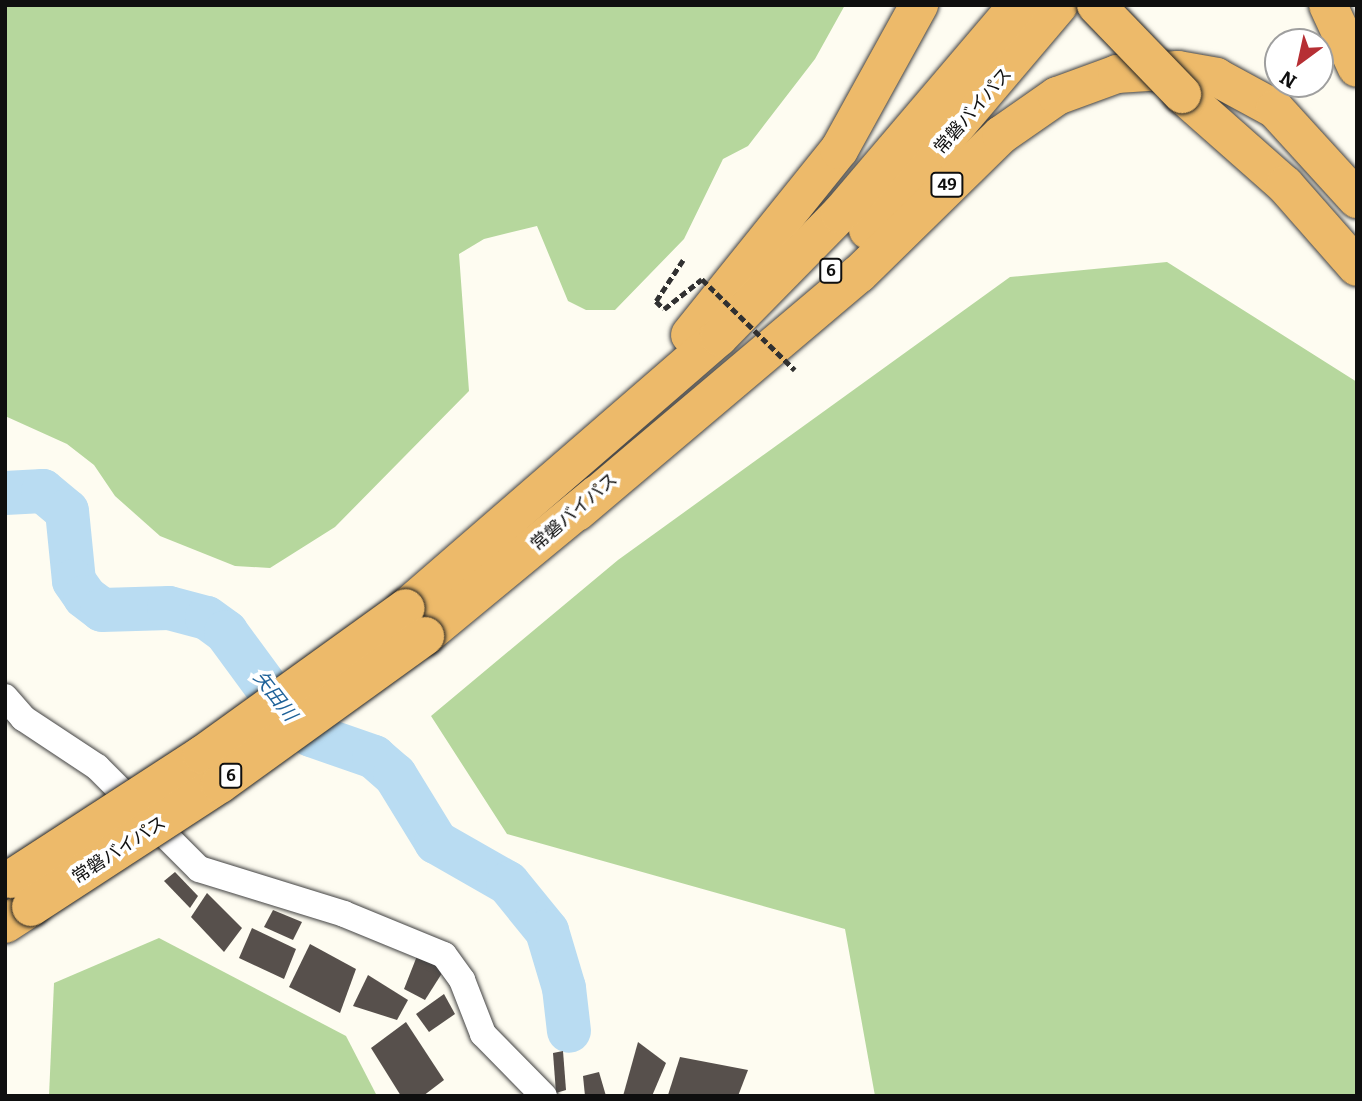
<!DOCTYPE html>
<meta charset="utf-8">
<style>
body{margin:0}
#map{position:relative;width:1362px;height:1101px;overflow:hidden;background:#fefcf1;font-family:Bitter,"Noto Sans JP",serif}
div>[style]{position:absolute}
.forest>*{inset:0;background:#b6d79d}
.river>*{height:44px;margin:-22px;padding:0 22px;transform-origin:22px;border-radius:22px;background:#b9dcf2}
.building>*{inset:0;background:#57504c}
.path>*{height:4.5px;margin-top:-2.25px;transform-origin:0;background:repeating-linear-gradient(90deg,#313131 0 7px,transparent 0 10.5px)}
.roads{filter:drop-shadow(0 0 2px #424242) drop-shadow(0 0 2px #424242)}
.minor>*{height:26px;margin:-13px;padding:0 13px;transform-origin:13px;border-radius:13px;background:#fff}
.trunk>*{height:38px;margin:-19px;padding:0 19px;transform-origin:19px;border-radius:19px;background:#edba6a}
.path-bridge>*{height:4.5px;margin-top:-2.25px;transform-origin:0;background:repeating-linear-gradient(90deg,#313131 0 7px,transparent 0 10.5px)}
.bridges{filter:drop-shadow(0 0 2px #202020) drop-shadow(0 0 2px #202020)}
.trunk-bridge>*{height:38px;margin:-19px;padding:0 19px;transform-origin:19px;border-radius:19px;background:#edba6a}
span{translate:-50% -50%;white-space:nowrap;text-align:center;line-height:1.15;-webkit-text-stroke:7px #fff;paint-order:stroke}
.shield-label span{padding:2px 5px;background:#fff;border:2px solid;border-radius:5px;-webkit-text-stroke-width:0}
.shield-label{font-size:16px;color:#0f0f0f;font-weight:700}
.street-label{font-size:18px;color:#0f0f0f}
.water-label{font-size:19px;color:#1f6299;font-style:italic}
.frame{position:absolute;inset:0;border:7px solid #0f0f0f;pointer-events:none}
.north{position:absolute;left:1264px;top:28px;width:70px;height:70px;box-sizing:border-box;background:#fff;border:2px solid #9f9f9f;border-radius:50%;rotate:213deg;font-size:19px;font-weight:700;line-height:28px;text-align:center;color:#0f0f0f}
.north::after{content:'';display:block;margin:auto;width:24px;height:32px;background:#b62f34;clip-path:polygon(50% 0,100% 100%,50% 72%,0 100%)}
</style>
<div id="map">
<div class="forest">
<i style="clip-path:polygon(5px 5px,845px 5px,815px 59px,748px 146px,723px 159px,684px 239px,615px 310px,586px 310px,568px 301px,537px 226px,484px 239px,459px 254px,469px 391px,335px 527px,270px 568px,235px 566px,160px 536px,115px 496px,94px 465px,67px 444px,5px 416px)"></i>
<i style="clip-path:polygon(1167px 262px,1357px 382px,1357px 1096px,875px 1096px,845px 929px,507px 834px,431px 716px,618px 560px,1010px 277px)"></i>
<i style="clip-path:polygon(159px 938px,346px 1036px,377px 1096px,49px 1096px,54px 983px)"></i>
</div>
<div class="river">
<i style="left:5px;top:493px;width:38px;rotate:-3deg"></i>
<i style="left:43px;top:491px;width:31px;rotate:40deg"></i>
<i style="left:67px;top:511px;width:70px;rotate:84.3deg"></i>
<i style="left:74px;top:581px;width:19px;rotate:55deg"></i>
<i style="left:85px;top:597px;width:21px;rotate:37deg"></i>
<i style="left:102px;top:610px;width:67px;rotate:-1.7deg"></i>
<i style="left:169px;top:608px;width:39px;rotate:15deg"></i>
<i style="left:207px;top:618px;width:24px;rotate:36deg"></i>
<i style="left:226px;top:632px;width:112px;rotate:53.7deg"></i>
<i style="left:292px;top:722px;width:23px;rotate:34deg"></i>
<i style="left:311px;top:735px;width:67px;rotate:19.2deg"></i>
<i style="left:374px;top:757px;width:28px;rotate:41deg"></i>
<i style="left:395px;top:775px;width:79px;rotate:58.5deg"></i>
<i style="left:436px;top:842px;width:83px;rotate:29.7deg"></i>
<i style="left:508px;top:883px;width:62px;rotate:50.9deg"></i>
<i style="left:547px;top:931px;width:59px;rotate:73.4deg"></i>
<i style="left:564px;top:988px;width:43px;rotate:83.4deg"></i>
</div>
<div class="building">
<i style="clip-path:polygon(175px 872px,198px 896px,190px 908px,164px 881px)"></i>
<i style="clip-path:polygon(207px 893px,242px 928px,224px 952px,191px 917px)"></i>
<i style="clip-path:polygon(273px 910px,302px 922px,293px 940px,264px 927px)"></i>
<i style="clip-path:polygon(252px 928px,296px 949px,284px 979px,239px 958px)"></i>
<i style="clip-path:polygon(310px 944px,356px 969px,340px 1013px,289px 987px)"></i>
<i style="clip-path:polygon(417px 956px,444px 970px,425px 1000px,404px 989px)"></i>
<i style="clip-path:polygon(368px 975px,408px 1000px,397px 1020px,353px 1006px)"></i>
<i style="clip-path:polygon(444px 994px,455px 1014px,429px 1032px,416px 1014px)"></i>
<i style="clip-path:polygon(406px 1022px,444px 1080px,423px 1096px,401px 1096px,371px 1048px)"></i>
<i style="clip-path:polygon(638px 1042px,666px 1063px,652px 1096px,623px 1096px)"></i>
<i style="clip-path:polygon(563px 1051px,566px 1090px,556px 1093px,553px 1053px)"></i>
<i style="clip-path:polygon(680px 1057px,748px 1070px,738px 1096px,668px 1095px)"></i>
<i style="clip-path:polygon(599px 1072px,606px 1096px,585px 1096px,583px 1076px)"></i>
</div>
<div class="path">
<i style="left:656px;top:301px;width:49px;rotate:-56.6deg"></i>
</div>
<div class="roads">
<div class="minor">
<i style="left:5px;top:697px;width:28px;rotate:49deg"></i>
<i style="left:23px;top:718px;width:89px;rotate:33.5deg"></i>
<i style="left:97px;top:767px;width:144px;rotate:45deg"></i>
<i style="left:199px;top:869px;width:152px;rotate:17.2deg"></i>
<i style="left:344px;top:914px;width:108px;rotate:22.3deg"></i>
<i style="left:444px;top:955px;width:31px;rotate:54deg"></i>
<i style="left:462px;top:980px;width:58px;rotate:68.7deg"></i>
<i style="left:483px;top:1034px;width:87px;rotate:45.5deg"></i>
</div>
<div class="trunk">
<i style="left:1328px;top:5px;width:69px;rotate:65.3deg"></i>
<i style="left:1182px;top:94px;width:137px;rotate:41.5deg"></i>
<i style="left:1285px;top:185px;width:109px;rotate:48.7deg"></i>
<i style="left:868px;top:230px;width:295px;rotate:-49.7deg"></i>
<i style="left:690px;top:335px;width:238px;rotate:-51.2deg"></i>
<i style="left:839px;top:150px;width:166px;rotate:-61.1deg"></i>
<i style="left:577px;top:512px;width:369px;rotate:-40.2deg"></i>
<i style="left:859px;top:274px;width:199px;rotate:-44.4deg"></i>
<i style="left:1001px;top:135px;width:68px;rotate:-34.9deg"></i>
<i style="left:1057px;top:96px;width:64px;rotate:-20.1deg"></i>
<i style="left:1117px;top:74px;width:61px;rotate:-3.8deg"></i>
<i style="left:1178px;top:70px;width:39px;rotate:10deg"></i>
<i style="left:1216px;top:77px;width:67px;rotate:28.5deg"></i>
<i style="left:1275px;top:109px;width:122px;rotate:47.7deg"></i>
<i style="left:406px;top:608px;width:414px;rotate:-40.9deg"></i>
<i style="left:719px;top:337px;width:173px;rotate:-45.5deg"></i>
<i style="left:840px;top:214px;width:275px;rotate:-49.6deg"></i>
<i style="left:425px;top:636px;width:223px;rotate:-39.5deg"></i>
<i style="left:5px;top:924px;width:31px;rotate:-33deg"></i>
</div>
</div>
<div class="path-bridge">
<i style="left:656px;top:301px;width:11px;rotate:45deg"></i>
<i style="left:664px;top:309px;width:48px;rotate:-38.3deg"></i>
<i style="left:702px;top:279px;width:130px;rotate:44.4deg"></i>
</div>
<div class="bridges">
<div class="trunk-bridge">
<i style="left:1096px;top:5px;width:124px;rotate:46deg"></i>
<i style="left:11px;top:879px;width:228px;rotate:-33deg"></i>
<i style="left:202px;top:755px;width:251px;rotate:-35.8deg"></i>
<i style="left:31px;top:907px;width:225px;rotate:-33.1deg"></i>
<i style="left:220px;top:784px;width:253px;rotate:-35.8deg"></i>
</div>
</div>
<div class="shield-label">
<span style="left:947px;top:185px">49</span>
<span style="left:831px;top:271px">6</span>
<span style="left:231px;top:776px">6</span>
</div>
<div class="street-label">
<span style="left:973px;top:111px;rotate:-49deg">常磐バイパス</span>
<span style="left:574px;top:512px;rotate:-41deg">常磐バイパス</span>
<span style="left:119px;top:850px;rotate:-33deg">常磐バイパス</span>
</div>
<div class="water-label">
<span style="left:275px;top:696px;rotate:52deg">矢田川</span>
</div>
<div class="frame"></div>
<div class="north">N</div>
</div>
